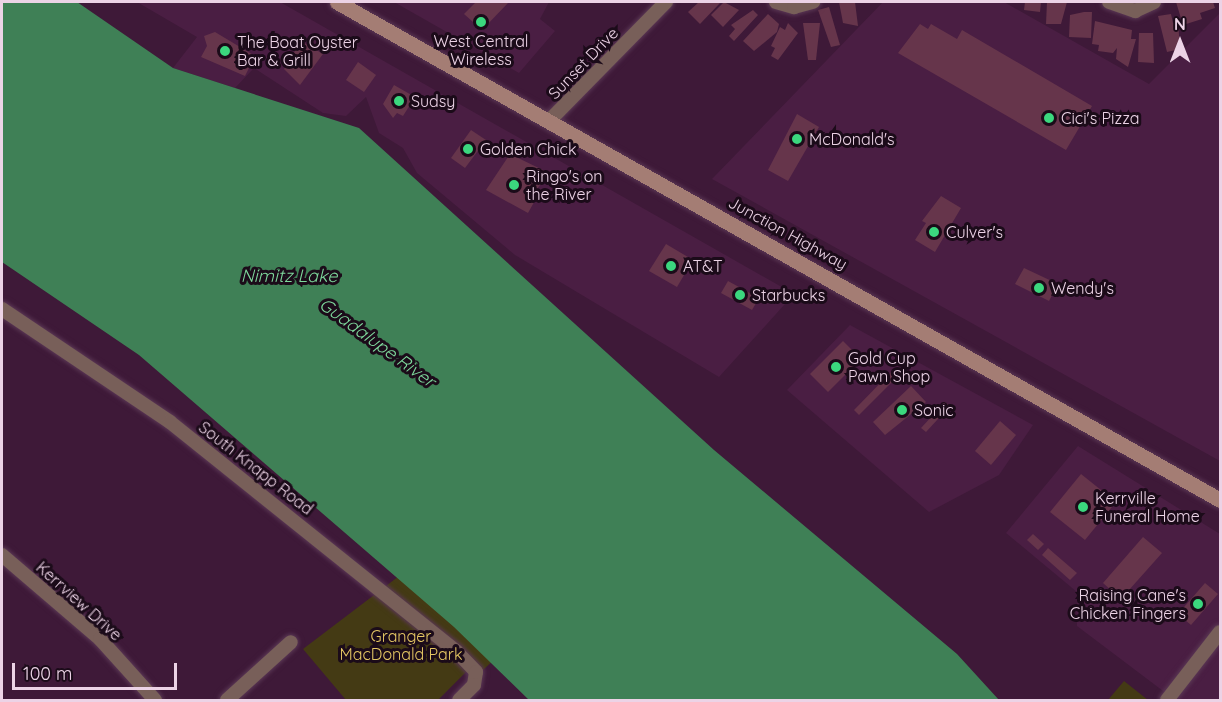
<!DOCTYPE html>
<style>
body{margin:0}
#map{position:relative;width:1222px;height:702px;overflow:hidden;background:#3e1938;font-family:Quicksand,sans-serif}
div>[style]{position:absolute}
.built>*{inset:0;background:#4a1e43}
.green>*{inset:0;background:#443a14}
.water>*{inset:0;background:#3f8056}
.building>*{inset:0;background:#66354b}
.roads{filter:drop-shadow(0 0 2px #5a3754) drop-shadow(0 0 2px #5a3754)}
.street>*{height:14px;margin:-7px;padding:0 7px;transform-origin:7px;border-radius:7px;background:#785f59}
.secondary>*{height:15px;margin:-7.5px;padding:0 7.5px;transform-origin:7.5px;border-radius:7.5px;background:#a47d74}
.dots>*{width:16px;height:16px;translate:-50% -50%;box-sizing:border-box;border:3px solid #1b0b19;border-radius:50%}
span{translate:-50% -50%;white-space:nowrap;text-align:center;line-height:1.15;-webkit-text-stroke:6px #1b0b19;paint-order:stroke}
.poi-label{font-size:16px;color:#ecd3e6}
.left{translate:0 -50%;text-align:left}
.right{translate:-100% -50%;text-align:right}
.street-label{font-size:16px;color:#ecd3e6}
.park-label{font-size:16px;color:#e6c864}
.water-label{font-size:18px;color:#7ed99c;font-style:italic}
.frame{position:absolute;inset:0;border:3px solid #ecd3e6;pointer-events:none}
.north{position:absolute;left:1150px;top:12px;width:60px;height:60px;-webkit-text-stroke:4px #1b0b19;paint-order:stroke;rotate:0deg;font-size:16px;font-weight:700;line-height:24px;text-align:center;color:#ecd3e6}
.north::after{content:'';display:block;margin:auto;width:21px;height:27px;background:#ecd3e6;clip-path:polygon(50% 0,100% 100%,50% 72%,0 100%)}
.scale{position:absolute;left:12px;top:663px;width:165px;height:27px;box-sizing:border-box;border:3px solid #ecd3e6;border-top:0;padding-left:8px;font-size:18px;line-height:21px;white-space:nowrap;color:#ecd3e6;-webkit-text-stroke:4px #1b0b19;paint-order:stroke}
</style>
<div id="map">
<div class="built">
<i style="clip-path:polygon(137px 2px,280px 2px,794px 294px,719px 377px,515px 255px,417px 173px,403px 148px,379px 133px,366px 97px,346px 116px,323px 113px,254px 68px,235px 88px,173px 68px,197px 37px)"></i>
<i style="clip-path:polygon(394px 2px,549px 2px,540px 19px,555px 31px,519px 73px)"></i>
<i style="clip-path:polygon(883px 2px,1004px 2px,1149px 84px,1220px 13px,1220px 461px,712px 179px)"></i>
<i style="clip-path:polygon(850px 325px,1033px 425px,999px 475px,929px 512px,787px 390px)"></i>
<i style="clip-path:polygon(1078px 446px,1220px 534px,1220px 700px,1175px 700px,1077px 626px,1076px 605px,1083px 597px,1006px 533px)"></i>
</div>
<div class="green">
<i style="clip-path:polygon(407px 570px,500px 654px,481px 672px,473px 665px,438px 700px,346px 700px,303px 649px)"></i>
<i style="clip-path:polygon(1124px 681px,1148px 700px,1108px 700px)"></i>
</div>
<div class="water">
<i style="clip-path:polygon(2px 2px,77px 2px,173px 68px,359px 128px,714px 450px,957px 654px,999px 700px,529px 700px,454px 627px,139px 355px,2px 262px)"></i>
</div>
<div class="building">
<i style="clip-path:polygon(476px 2px,509px 2px,482px 30px,464px 14px)"></i>
<i style="clip-path:polygon(699px 2px,721px 2px,700px 24px,688px 12px)"></i>
<i style="clip-path:polygon(724px 2px,739px 10px,723px 27px,711px 15px)"></i>
<i style="clip-path:polygon(839px 2px,855px 2px,858px 26px,843px 23px)"></i>
<i style="clip-path:polygon(1025px 2px,1041px 2px,1040px 12px,1024px 10px)"></i>
<i style="clip-path:polygon(1047px 2px,1067px 2px,1061px 24px,1046px 24px)"></i>
<i style="clip-path:polygon(1176px 2px,1213px 2px,1215px 8px,1200px 13px,1202px 19px,1183px 25px)"></i>
<i style="clip-path:polygon(829px 7px,840px 45px,831px 47px,818px 10px)"></i>
<i style="clip-path:polygon(753px 10px,758px 15px,734px 41px,729px 36px,735px 29px,731px 25px)"></i>
<i style="clip-path:polygon(1084px 12px,1092px 12px,1091px 38px,1069px 37px,1070px 15px)"></i>
<i style="clip-path:polygon(768px 14px,779px 24px,777px 32px,754px 51px,743px 41px)"></i>
<i style="clip-path:polygon(1171px 14px,1173px 23px,1178px 21px,1180px 49px,1167px 52px,1158px 16px)"></i>
<i style="clip-path:polygon(1095px 21px,1132px 30px,1131px 39px,1136px 39px,1128px 67px,1116px 59px,1117px 48px,1113px 53px,1098px 51px,1099px 45px,1092px 44px)"></i>
<i style="clip-path:polygon(788px 23px,798px 33px,778px 60px,771px 56px,775px 48px,771px 46px,780px 27px,785px 30px)"></i>
<i style="clip-path:polygon(803px 23px,820px 23px,816px 60px,808px 60px)"></i>
<i style="clip-path:polygon(920px 24px,928px 29px,931px 24px,957px 39px,962px 30px,1092px 106px,1066px 150px,898px 53px)"></i>
<i style="clip-path:polygon(215px 32px,255px 56px,245px 76px,201px 57px,207px 46px,204px 36px)"></i>
<i style="clip-path:polygon(1139px 33px,1153px 33px,1154px 63px,1138px 62px)"></i>
<i style="clip-path:polygon(301px 41px,323px 54px,300px 85px,284px 69px)"></i>
<i style="clip-path:polygon(358px 62px,376px 75px,364px 92px,346px 80px)"></i>
<i style="clip-path:polygon(394px 85px,415px 97px,403px 116px,397px 113px,393px 118px,383px 104px)"></i>
<i style="clip-path:polygon(797px 114px,819px 127px,788px 181px,768px 170px)"></i>
<i style="clip-path:polygon(471px 130px,486px 140px,465px 168px,451px 158px)"></i>
<i style="clip-path:polygon(510px 154px,549px 173px,534px 193px,538px 195px,528px 213px,486px 190px)"></i>
<i style="clip-path:polygon(941px 196px,961px 208px,935px 252px,915px 240px,926px 223px,922px 221px)"></i>
<i style="clip-path:polygon(666px 244px,693px 260px,677px 287px,649px 271px)"></i>
<i style="clip-path:polygon(1024px 268px,1058px 284px,1049px 301px,1015px 284px)"></i>
<i style="clip-path:polygon(728px 281px,759px 298px,752px 310px,721px 293px)"></i>
<i style="clip-path:polygon(843px 341px,861px 359px,828px 392px,810px 374px)"></i>
<i style="clip-path:polygon(894px 369px,899px 375px,859px 415px,854px 410px)"></i>
<i style="clip-path:polygon(911px 386px,926px 402px,885px 435px,873px 422px)"></i>
<i style="clip-path:polygon(945px 402px,950px 406px,926px 432px,921px 428px)"></i>
<i style="clip-path:polygon(1000px 421px,1016px 435px,991px 465px,975px 451px)"></i>
<i style="clip-path:polygon(1081px 474px,1116px 502px,1085px 540px,1050px 512px)"></i>
<i style="clip-path:polygon(1033px 534px,1044px 544px,1038px 550px,1027px 540px)"></i>
<i style="clip-path:polygon(1143px 537px,1162px 553px,1121px 599px,1103px 583px)"></i>
<i style="clip-path:polygon(1048px 548px,1077px 573px,1070px 580px,1042px 555px)"></i>
<i style="clip-path:polygon(1205px 583px,1218px 594px,1191px 625px,1178px 614px)"></i>
</div>
<div class="roads">
<div class="street">
<i style="left:776px;top:2px;width:19px;rotate:16deg"></i>
<i style="left:794px;top:7px;width:20px;rotate:-15deg"></i>
<i style="left:1109px;top:2px;width:28px;rotate:19deg"></i>
<i style="left:1135px;top:11px;width:21px;rotate:-25deg"></i>
<i style="left:549px;top:121px;width:167px;rotate:-45.5deg"></i>
<i style="left:2px;top:309px;width:202px;rotate:33.9deg"></i>
<i style="left:170px;top:422px;width:366px;rotate:38.7deg"></i>
<i style="left:456px;top:651px;width:29px;rotate:46deg"></i>
<i style="left:476px;top:672px;width:13px;rotate:99deg"></i>
<i style="left:474px;top:685px;width:21px;rotate:135deg"></i>
<i style="left:2px;top:555px;width:129px;rotate:40.6deg"></i>
<i style="left:100px;top:639px;width:82px;rotate:48deg"></i>
<i style="left:227px;top:700px;width:86px;rotate:-42.2deg"></i>
<i style="left:1167px;top:700px;width:86px;rotate:-52.1deg"></i>
</div>
<div class="secondary">
<i style="left:337px;top:2px;width:1014px;rotate:29.42deg"></i>
</div>
</div>
<div class="dots">
<i style="left:481px;top:22px;background:#3bd77e"></i>
<i style="left:225px;top:51px;background:#3bd77e"></i>
<i style="left:399px;top:101px;background:#3bd77e"></i>
<i style="left:1049px;top:118px;background:#3bd77e"></i>
<i style="left:797px;top:139px;background:#3bd77e"></i>
<i style="left:468px;top:149px;background:#3bd77e"></i>
<i style="left:514px;top:185px;background:#3bd77e"></i>
<i style="left:934px;top:232px;background:#3bd77e"></i>
<i style="left:671px;top:266px;background:#3bd77e"></i>
<i style="left:1039px;top:288px;background:#3bd77e"></i>
<i style="left:740px;top:295px;background:#3bd77e"></i>
<i style="left:836px;top:367px;background:#3bd77e"></i>
<i style="left:902px;top:410px;background:#3bd77e"></i>
<i style="left:1083px;top:507px;background:#3bd77e"></i>
<i style="left:1198px;top:604px;background:#3bd77e"></i>
</div>
<div class="poi-label">
<span style="left:481px;top:50px">West Central<br>Wireless</span>
<span class="left" style="left:237px;top:51px">The Boat Oyster<br>Bar &amp; Grill</span>
<span class="left" style="left:411px;top:101px">Sudsy</span>
<span class="left" style="left:1061px;top:118px">Cici's Pizza</span>
<span class="left" style="left:809px;top:139px">McDonald's</span>
<span class="left" style="left:480px;top:149px">Golden Chick</span>
<span class="left" style="left:526px;top:185px">Ringo's on<br>the River</span>
<span class="left" style="left:946px;top:232px">Culver's</span>
<span class="left" style="left:683px;top:266px">AT&amp;T</span>
<span class="left" style="left:1051px;top:288px">Wendy's</span>
<span class="left" style="left:752px;top:295px">Starbucks</span>
<span class="left" style="left:848px;top:367px">Gold Cup<br>Pawn Shop</span>
<span class="left" style="left:914px;top:410px">Sonic</span>
<span class="left" style="left:1095px;top:507px">Kerrville<br>Funeral Home</span>
<span class="right" style="left:1186px;top:604px">Raising Cane's<br>Chicken Fingers</span>
</div>
<div class="street-label">
<span style="left:583px;top:63px;rotate:-46deg">Sunset Drive</span>
<span style="left:788px;top:233px;rotate:29deg">Junction Highway</span>
<span style="left:256px;top:468px;rotate:38deg">South Knapp Road</span>
<span style="left:79px;top:601px;rotate:42deg">Kerrview Drive</span>
</div>
<div class="park-label">
<span style="left:401px;top:645px">Granger<br>MacDonald Park</span>
</div>
<div class="water-label">
<span style="left:289px;top:276px">Nimitz Lake</span>
<span style="left:377px;top:343px;rotate:36deg">Guadalupe River</span>
</div>
<div class="frame"></div>
<div class="north">N</div>
<div class="scale">100 m</div>
</div>
